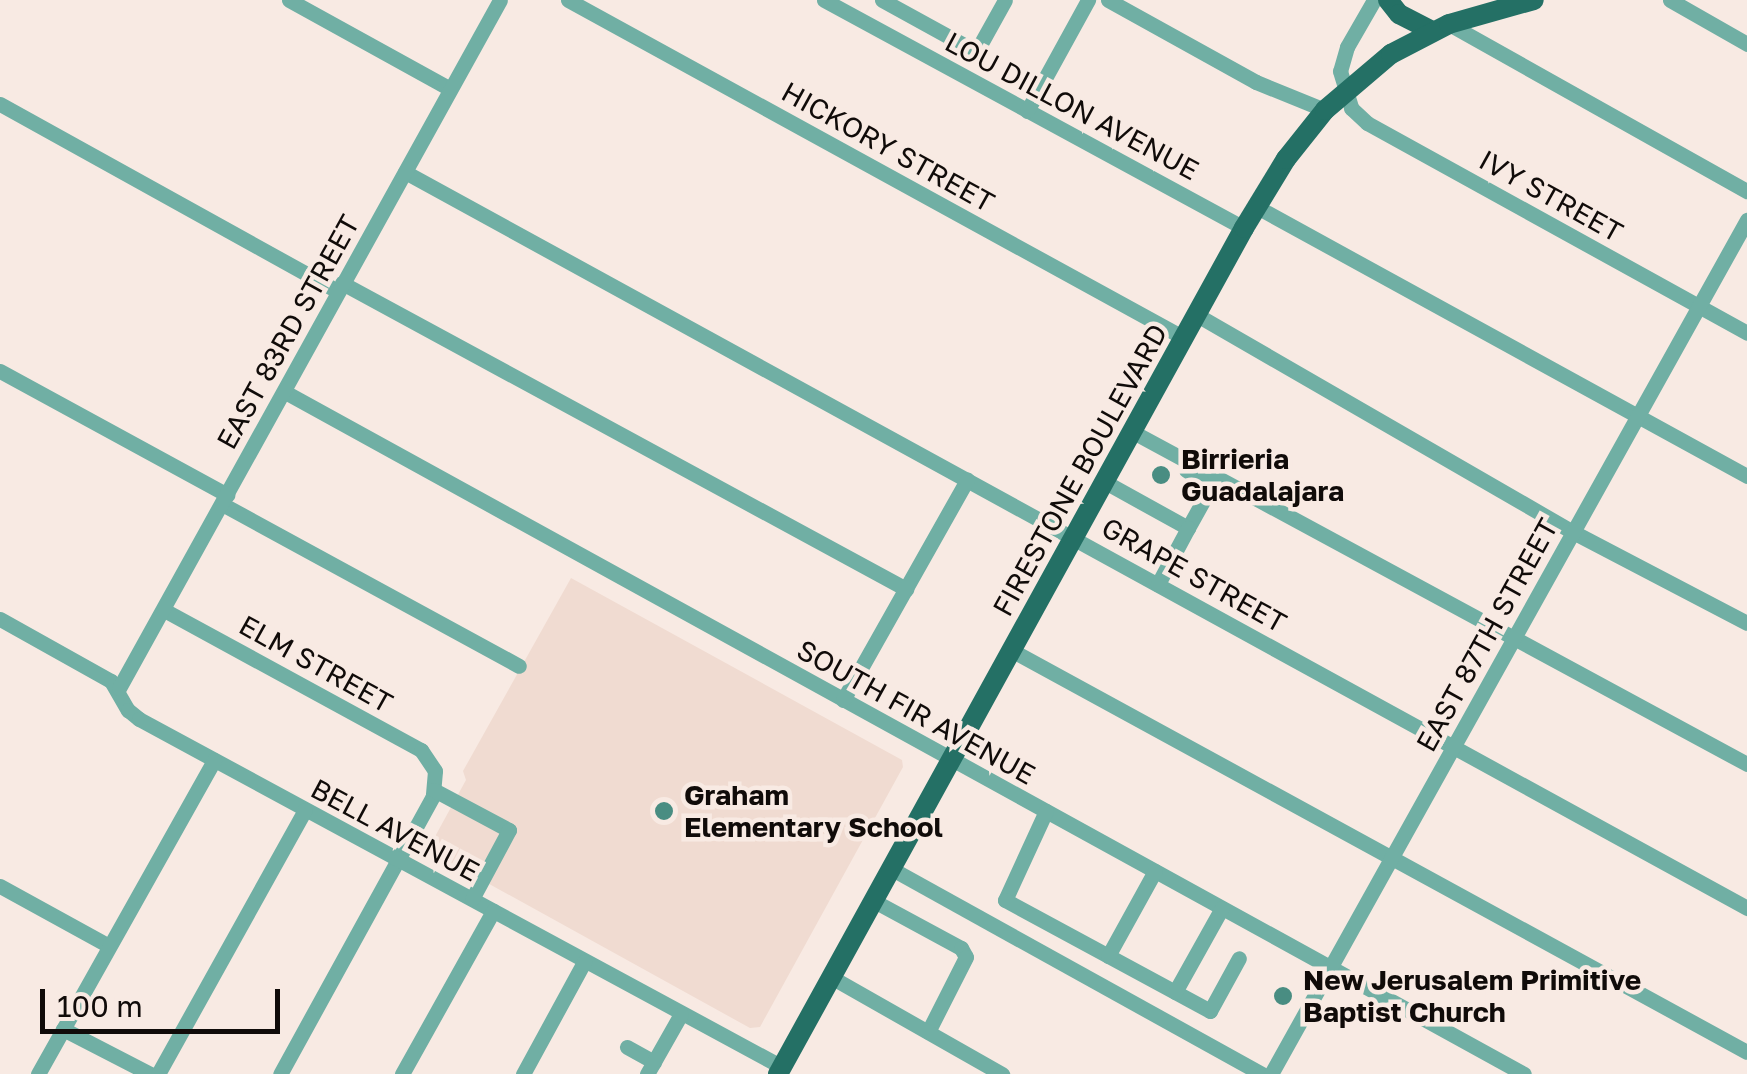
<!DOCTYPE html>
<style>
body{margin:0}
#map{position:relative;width:1747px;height:1074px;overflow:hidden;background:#f8eae3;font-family:"Golos Text",sans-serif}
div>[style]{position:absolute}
.built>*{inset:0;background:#f0dbd1}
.minor>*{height:15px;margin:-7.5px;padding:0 7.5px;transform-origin:7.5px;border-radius:7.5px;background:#70afa4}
.major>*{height:20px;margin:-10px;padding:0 10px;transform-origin:10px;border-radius:10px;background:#247065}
.dots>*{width:28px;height:28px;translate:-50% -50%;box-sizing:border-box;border:5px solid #f8eae3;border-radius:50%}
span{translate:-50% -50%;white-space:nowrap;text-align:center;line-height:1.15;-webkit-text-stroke:9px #f8eae3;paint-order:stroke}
.street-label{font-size:28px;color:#100b09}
.poi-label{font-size:28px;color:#100b09;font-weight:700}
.left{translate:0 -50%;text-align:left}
.scale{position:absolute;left:40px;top:989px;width:240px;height:45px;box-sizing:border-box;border:5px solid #100b09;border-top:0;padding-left:12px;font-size:30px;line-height:35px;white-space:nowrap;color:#100b09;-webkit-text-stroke:8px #f8eae3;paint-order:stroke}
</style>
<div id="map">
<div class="built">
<i style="clip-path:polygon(571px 578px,902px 760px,903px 767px,760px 1027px,750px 1028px,435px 854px,432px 842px,466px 780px,463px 771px)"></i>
</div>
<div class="minor">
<i style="left:289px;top:0;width:184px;rotate:28.9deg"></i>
<i style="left:568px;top:0;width:703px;rotate:28.75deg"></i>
<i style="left:824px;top:0;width:478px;rotate:28.5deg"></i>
<i style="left:882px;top:0;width:102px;rotate:28.8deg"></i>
<i style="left:971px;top:49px;width:10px;rotate:-24deg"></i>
<i style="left:980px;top:45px;width:51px;rotate:-60.9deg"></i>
<i style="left:1108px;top:0;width:169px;rotate:29deg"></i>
<i style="left:1256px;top:82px;width:74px;rotate:22.1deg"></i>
<i style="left:1374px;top:0;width:54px;rotate:119.9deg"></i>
<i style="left:1347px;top:47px;width:25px;rotate:106deg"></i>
<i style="left:1340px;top:71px;width:39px;rotate:73deg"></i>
<i style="left:1351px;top:108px;width:22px;rotate:43deg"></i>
<i style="left:1367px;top:123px;width:434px;rotate:28.9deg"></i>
<i style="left:1670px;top:0;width:89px;rotate:29.7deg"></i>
<i style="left:1449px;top:24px;width:342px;rotate:29.3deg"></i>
<i style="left:0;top:104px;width:386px;rotate:29deg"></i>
<i style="left:1027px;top:111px;width:127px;rotate:-61.2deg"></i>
<i style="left:405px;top:172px;width:1531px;rotate:28.74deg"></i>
<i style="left:1257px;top:207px;width:559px;rotate:28.77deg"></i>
<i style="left:342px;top:283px;width:642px;rotate:28.48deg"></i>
<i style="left:1197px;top:315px;width:434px;rotate:30deg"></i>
<i style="left:1573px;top:532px;width:196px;rotate:27.6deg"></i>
<i style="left:0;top:371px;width:259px;rotate:28.6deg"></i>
<i style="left:285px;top:392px;width:1414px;rotate:28.83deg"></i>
<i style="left:1133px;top:432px;width:698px;rotate:28.4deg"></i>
<i style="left:1186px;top:470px;width:17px;rotate:33deg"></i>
<i style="left:1200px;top:479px;width:15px;rotate:58deg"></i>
<i style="left:1208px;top:492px;width:41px;rotate:119.1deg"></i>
<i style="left:1105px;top:482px;width:95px;rotate:29deg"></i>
<i style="left:1188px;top:528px;width:64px;rotate:118.2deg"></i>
<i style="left:222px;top:504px;width:338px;rotate:28.6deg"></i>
<i style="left:164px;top:610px;width:293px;rotate:28.6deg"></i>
<i style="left:421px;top:750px;width:25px;rotate:56deg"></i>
<i style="left:435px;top:771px;width:25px;rotate:95deg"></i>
<i style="left:433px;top:796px;width:317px;rotate:118.8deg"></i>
<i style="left:0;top:619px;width:127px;rotate:29.2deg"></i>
<i style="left:111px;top:681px;width:34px;rotate:60deg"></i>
<i style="left:128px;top:710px;width:14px;rotate:39deg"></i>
<i style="left:139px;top:719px;width:731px;rotate:28.42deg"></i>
<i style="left:1013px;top:651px;width:836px;rotate:28.65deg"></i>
<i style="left:119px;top:688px;width:786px;rotate:-61.02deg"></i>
<i style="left:843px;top:700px;width:253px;rotate:-60.6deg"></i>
<i style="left:434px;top:790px;width:85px;rotate:28.1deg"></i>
<i style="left:509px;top:830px;width:78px;rotate:118.2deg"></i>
<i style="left:1046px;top:811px;width:98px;rotate:114.7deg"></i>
<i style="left:1005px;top:900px;width:233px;rotate:28.4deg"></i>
<i style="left:1210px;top:1011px;width:60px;rotate:-61.3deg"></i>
<i style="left:892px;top:869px;width:423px;rotate:29deg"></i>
<i style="left:0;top:886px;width:124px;rotate:28.8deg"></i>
<i style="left:874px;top:901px;width:99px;rotate:28.4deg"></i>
<i style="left:961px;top:948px;width:10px;rotate:61deg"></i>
<i style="left:966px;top:957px;width:84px;rotate:116.9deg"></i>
<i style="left:1108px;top:956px;width:97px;rotate:-61.1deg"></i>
<i style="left:831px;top:977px;width:197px;rotate:29.6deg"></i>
<i style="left:1175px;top:992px;width:96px;rotate:-60.8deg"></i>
<i style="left:63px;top:1029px;width:98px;rotate:27.3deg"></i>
<i style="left:627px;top:1047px;width:31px;rotate:29deg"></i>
<i style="left:38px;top:1074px;width:360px;rotate:-60.7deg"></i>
<i style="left:158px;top:1074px;width:302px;rotate:-60.9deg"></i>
<i style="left:402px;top:1074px;width:187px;rotate:-60.8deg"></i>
<i style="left:523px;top:1074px;width:128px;rotate:-61.4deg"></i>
<i style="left:647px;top:1074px;width:69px;rotate:-60.5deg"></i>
<i style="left:1271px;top:1074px;width:978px;rotate:-60.87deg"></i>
</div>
<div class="major">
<i style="left:1388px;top:0;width:18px;rotate:52deg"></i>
<i style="left:1399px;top:14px;width:37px;rotate:27deg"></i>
<i style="left:778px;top:1074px;width:966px;rotate:-61.15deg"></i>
<i style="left:1244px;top:228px;width:81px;rotate:-58.7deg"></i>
<i style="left:1286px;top:159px;width:63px;rotate:-51.5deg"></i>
<i style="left:1325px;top:110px;width:87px;rotate:-40.3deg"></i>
<i style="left:1391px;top:54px;width:65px;rotate:-27.3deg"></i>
<i style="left:1449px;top:24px;width:88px;rotate:-15.8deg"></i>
</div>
<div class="dots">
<i style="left:1161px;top:475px;background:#498d82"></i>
<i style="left:664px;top:811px;background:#498d82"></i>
<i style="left:1283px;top:996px;background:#498d82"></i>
</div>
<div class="street-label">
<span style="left:1072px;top:106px;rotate:28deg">LOU DILLON AVENUE</span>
<span style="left:888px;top:147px;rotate:29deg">HICKORY STREET</span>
<span style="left:1551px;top:196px;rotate:29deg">IVY STREET</span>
<span style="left:288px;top:332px;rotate:-61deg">EAST 83RD STREET</span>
<span style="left:1080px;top:470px;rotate:-61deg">FIRESTONE BOULEVARD</span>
<span style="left:1194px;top:575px;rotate:29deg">GRAPE STREET</span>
<span style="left:1487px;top:635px;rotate:-61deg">EAST 87TH STREET</span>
<span style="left:316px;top:664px;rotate:29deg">ELM STREET</span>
<span style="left:916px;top:712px;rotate:29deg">SOUTH FIR AVENUE</span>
<span style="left:395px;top:830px;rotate:28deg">BELL AVENUE</span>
</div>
<div class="poi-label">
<span class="left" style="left:1181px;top:475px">Birrieria<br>Guadalajara</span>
<span class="left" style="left:684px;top:811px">Graham<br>Elementary School</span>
<span class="left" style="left:1303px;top:996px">New Jerusalem Primitive<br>Baptist Church</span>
</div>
<div class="scale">100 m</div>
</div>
